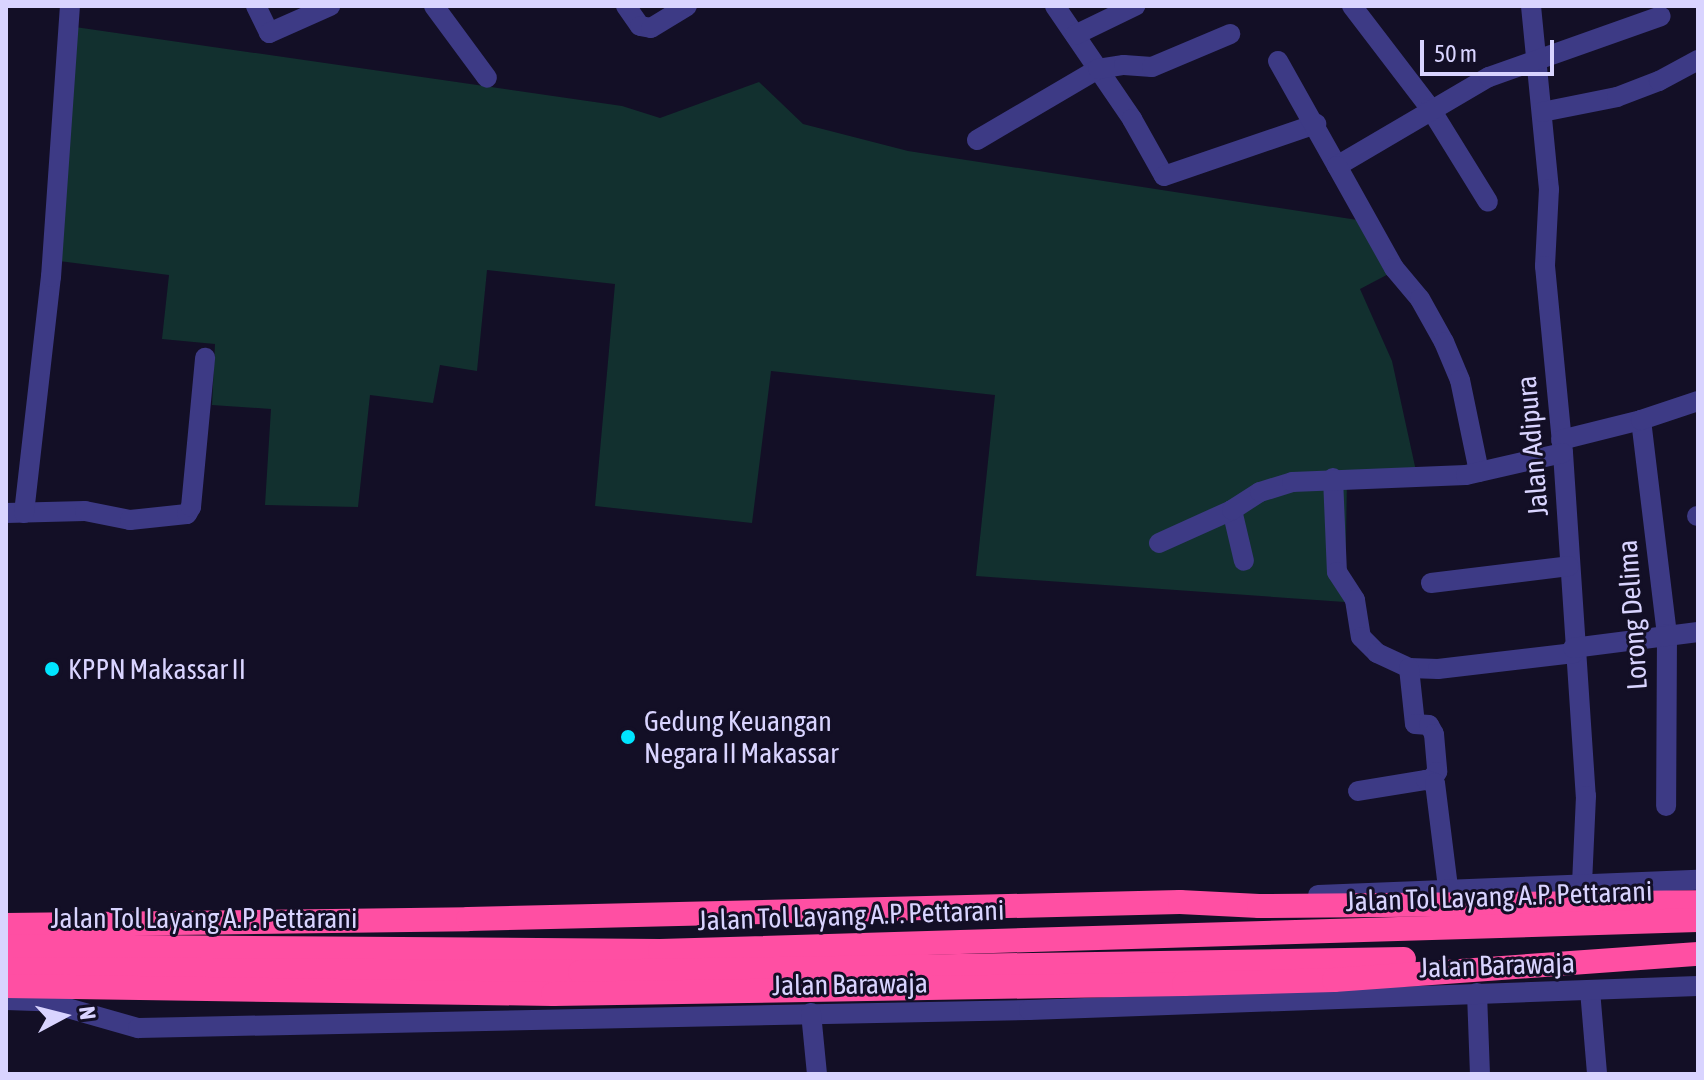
<!DOCTYPE html>
<style>
body{margin:0}
#map{position:relative;width:1704px;height:1080px;overflow:hidden;background:#130f26;font-family:"Asap Condensed",sans-serif}
div>[style]{position:absolute}
.green>*{inset:0;background:#12302f}
.street>*{height:20px;margin:-10px;padding:0 10px;transform-origin:10px;border-radius:10px;background:#3d3a85}
.highway>*{height:24px;margin:-12px;padding:0 12px;transform-origin:12px;border-radius:12px;background:#ff4fa3}
.dots>*{width:22px;height:22px;translate:-50% -50%;box-sizing:border-box;border:4px solid #130f26;border-radius:50%}
span{translate:-50% -50%;white-space:nowrap;text-align:center;line-height:1.15;-webkit-text-stroke:6px #130f26;paint-order:stroke}
.street-label{font-size:28px;color:#d9d4ff}
.poi-label{font-size:28px;color:#d9d4ff}
.left{translate:0 -50%;text-align:left}
.frame{position:absolute;inset:0;border:8px solid #d9d4ff;pointer-events:none}
.north{position:absolute;left:24px;top:976px;width:80px;height:80px;-webkit-text-stroke:6px #130f26;paint-order:stroke;rotate:83deg;font-size:22px;font-weight:700;line-height:32px;text-align:center;color:#d9d4ff}
.north::after{content:'';display:block;margin:auto;width:28px;height:36px;background:#d9d4ff;clip-path:polygon(50% 0,100% 100%,50% 72%,0 100%)}
.scale{position:absolute;left:1420px;top:40px;width:134px;height:36px;box-sizing:border-box;border:4px solid #d9d4ff;border-top:0;padding-left:10px;font-size:24px;line-height:28px;white-space:nowrap;color:#d9d4ff;-webkit-text-stroke:6px #130f26;paint-order:stroke}
</style>
<div id="map">
<div class="green">
<i style="clip-path:polygon(75px 27px,622px 106px,660px 118px,759px 82px,803px 124px,908px 151px,1364px 221px,1398px 269px,1360px 289px,1392px 361px,1416px 471px,1347px 476px,1345px 602px,976px 576px,995px 395px,771px 371px,752px 523px,595px 506px,615px 284px,487px 270px,477px 371px,440px 365px,433px 403px,370px 395px,358px 507px,265px 505px,271px 409px,212px 405px,215px 344px,162px 339px,169px 275px,59px 261px)"></i>
</div>
<div class="street">
<i style="left:256px;top:6px;width:30px;rotate:64deg"></i>
<i style="left:269px;top:33px;width:67px;rotate:-23.9deg"></i>
<i style="left:434px;top:6px;width:89px;rotate:53.6deg"></i>
<i style="left:626px;top:6px;width:24px;rotate:55deg"></i>
<i style="left:640px;top:26px;width:11px;rotate:10deg"></i>
<i style="left:651px;top:28px;width:42px;rotate:-31.4deg"></i>
<i style="left:1055px;top:6px;width:137px;rotate:55.7deg"></i>
<i style="left:1132px;top:119px;width:65px;rotate:60.7deg"></i>
<i style="left:1164px;top:176px;width:161px;rotate:-18.9deg"></i>
<i style="left:1352px;top:6px;width:128px;rotate:52.6deg"></i>
<i style="left:1430px;top:108px;width:110px;rotate:58.3deg"></i>
<i style="left:1531px;top:6px;width:184px;rotate:84.4deg"></i>
<i style="left:1549px;top:189px;width:77px;rotate:93deg"></i>
<i style="left:1545px;top:266px;width:188px;rotate:84.5deg"></i>
<i style="left:1563px;top:453px;width:344px;rotate:86.2deg"></i>
<i style="left:1586px;top:796px;width:87px;rotate:92.6deg"></i>
<i style="left:1075px;top:35px;width:67px;rotate:-25.8deg"></i>
<i style="left:1278px;top:61px;width:120px;rotate:60.7deg"></i>
<i style="left:1337px;top:166px;width:176px;rotate:-30.4deg"></i>
<i style="left:1489px;top:77px;width:182px;rotate:-19.5deg"></i>
<i style="left:1542px;top:112px;width:76px;rotate:-11.3deg"></i>
<i style="left:1617px;top:97px;width:45px;rotate:-20.9deg"></i>
<i style="left:1659px;top:81px;width:44px;rotate:-28.3deg"></i>
<i style="left:977px;top:140px;width:140px;rotate:-30.4deg"></i>
<i style="left:1098px;top:69px;width:26px;rotate:-9deg"></i>
<i style="left:1124px;top:65px;width:28px;rotate:4deg"></i>
<i style="left:1152px;top:67px;width:85px;rotate:-22.9deg"></i>
<i style="left:1337px;top:166px;width:117px;rotate:60.8deg"></i>
<i style="left:1394px;top:268px;width:40px;rotate:50deg"></i>
<i style="left:1420px;top:299px;width:49px;rotate:60.8deg"></i>
<i style="left:1444px;top:342px;width:41px;rotate:67.2deg"></i>
<i style="left:1460px;top:380px;width:94px;rotate:78.3deg"></i>
<i style="left:1641px;top:420px;width:216px;rotate:83.1deg"></i>
<i style="left:1667px;top:634px;width:172px;rotate:90.3deg"></i>
<i style="left:1561px;top:440px;width:82px;rotate:-14deg"></i>
<i style="left:1641px;top:420px;width:60px;rotate:-18.4deg"></i>
<i style="left:1333px;top:478px;width:94px;rotate:87.6deg"></i>
<i style="left:1337px;top:572px;width:33px;rotate:57deg"></i>
<i style="left:1355px;top:600px;width:37px;rotate:81deg"></i>
<i style="left:1361px;top:637px;width:23px;rotate:45deg"></i>
<i style="left:1377px;top:653px;width:35px;rotate:25deg"></i>
<i style="left:1409px;top:668px;width:29px;rotate:2deg"></i>
<i style="left:1438px;top:669px;width:137px;rotate:-6.7deg"></i>
<i style="left:1232px;top:510px;width:52px;rotate:76.8deg"></i>
<i style="left:6px;top:513px;width:79px;rotate:-1.5deg"></i>
<i style="left:85px;top:511px;width:46px;rotate:11.3deg"></i>
<i style="left:130px;top:520px;width:57px;rotate:-6deg"></i>
<i style="left:187px;top:514px;width:8px;rotate:-60deg"></i>
<i style="left:191px;top:507px;width:150px;rotate:-84.6deg"></i>
<i style="left:24px;top:513px;width:238px;rotate:-83.5deg"></i>
<i style="left:51px;top:277px;width:272px;rotate:-86deg"></i>
<i style="left:1697px;top:516px;width:1px"></i>
<i style="left:1159px;top:543px;width:80px;rotate:-24.3deg"></i>
<i style="left:1232px;top:510px;width:33px;rotate:-33deg"></i>
<i style="left:1260px;top:492px;width:34px;rotate:-17deg"></i>
<i style="left:1292px;top:482px;width:174px;rotate:-2.3deg"></i>
<i style="left:1466px;top:475px;width:99px;rotate:-12.8deg"></i>
<i style="left:1431px;top:583px;width:139px;rotate:-7deg"></i>
<i style="left:1573px;top:648px;width:126px;rotate:-7.3deg"></i>
<i style="left:1409px;top:668px;width:56px;rotate:83.9deg"></i>
<i style="left:1415px;top:724px;width:14px;rotate:4deg"></i>
<i style="left:1429px;top:725px;width:10px;rotate:61deg"></i>
<i style="left:1434px;top:734px;width:38px;rotate:85deg"></i>
<i style="left:1437px;top:772px;width:11px;rotate:131deg"></i>
<i style="left:1358px;top:791px;width:69px;rotate:-9.2deg"></i>
<i style="left:1426px;top:780px;width:9px;rotate:18deg"></i>
<i style="left:1435px;top:783px;width:106px;rotate:82.9deg"></i>
<i style="left:1318px;top:895px;width:380px;rotate:-2.3deg"></i>
<i style="left:1590px;top:990px;width:84px;rotate:85.2deg"></i>
<i style="left:1477px;top:993px;width:81px;rotate:87.9deg"></i>
<i style="left:6px;top:1000px;width:37px;rotate:2deg"></i>
<i style="left:43px;top:1001px;width:99px;rotate:15.9deg"></i>
<i style="left:138px;top:1028px;width:891px;rotate:-1.16deg"></i>
<i style="left:1029px;top:1010px;width:669px;rotate:-2.05deg"></i>
<i style="left:811px;top:1013px;width:61px;rotate:84.4deg"></i>
</div>
<div class="highway">
<i style="left:6px;top:925px;width:462px;rotate:-0.7deg"></i>
<i style="left:468px;top:919px;width:712px;rotate:-1.37deg"></i>
<i style="left:1180px;top:902px;width:79px;rotate:2.9deg"></i>
<i style="left:1259px;top:906px;width:439px;rotate:-0.5deg"></i>
<i style="left:6px;top:946px;width:654px;rotate:0.44deg"></i>
<i style="left:660px;top:951px;width:1038px;rotate:-1.71deg"></i>
<i style="left:6px;top:969px;width:574px;rotate:0.3deg"></i>
<i style="left:580px;top:972px;width:824px;rotate:-0.9deg"></i>
<i style="left:6px;top:986px;width:547px;rotate:0.84deg"></i>
<i style="left:553px;top:994px;width:631px;rotate:-0.91deg"></i>
<i style="left:1184px;top:984px;width:150px;rotate:-1.5deg"></i>
<i style="left:1334px;top:980px;width:365px;rotate:-4.1deg"></i>
</div>
<div class="dots">
<i style="left:52px;top:669px;background:#00e5ff"></i>
<i style="left:628px;top:737px;background:#00e5ff"></i>
</div>
<div class="street-label">
<span style="left:1532px;top:446px;rotate:-95deg">Jalan Adipura</span>
<span style="left:1632px;top:615px;rotate:-94deg">Lorong Delima</span>
<span style="left:1499px;top:896px;rotate:-2deg">Jalan Tol Layang A.P. Pettarani</span>
<span style="left:851px;top:915px;rotate:-2deg">Jalan Tol Layang A.P. Pettarani</span>
<span style="left:204px;top:918px">Jalan Tol Layang A.P. Pettarani</span>
<span style="left:1497px;top:965px;rotate:-2deg">Jalan Barawaja</span>
<span style="left:850px;top:984px;rotate:-1deg">Jalan Barawaja</span>
</div>
<div class="poi-label">
<span class="left" style="left:68px;top:669px">KPPN Makassar II</span>
<span class="left" style="left:644px;top:737px">Gedung Keuangan<br>Negara II Makassar</span>
</div>
<div class="frame"></div>
<div class="north">N</div>
<div class="scale">50 m</div>
</div>
